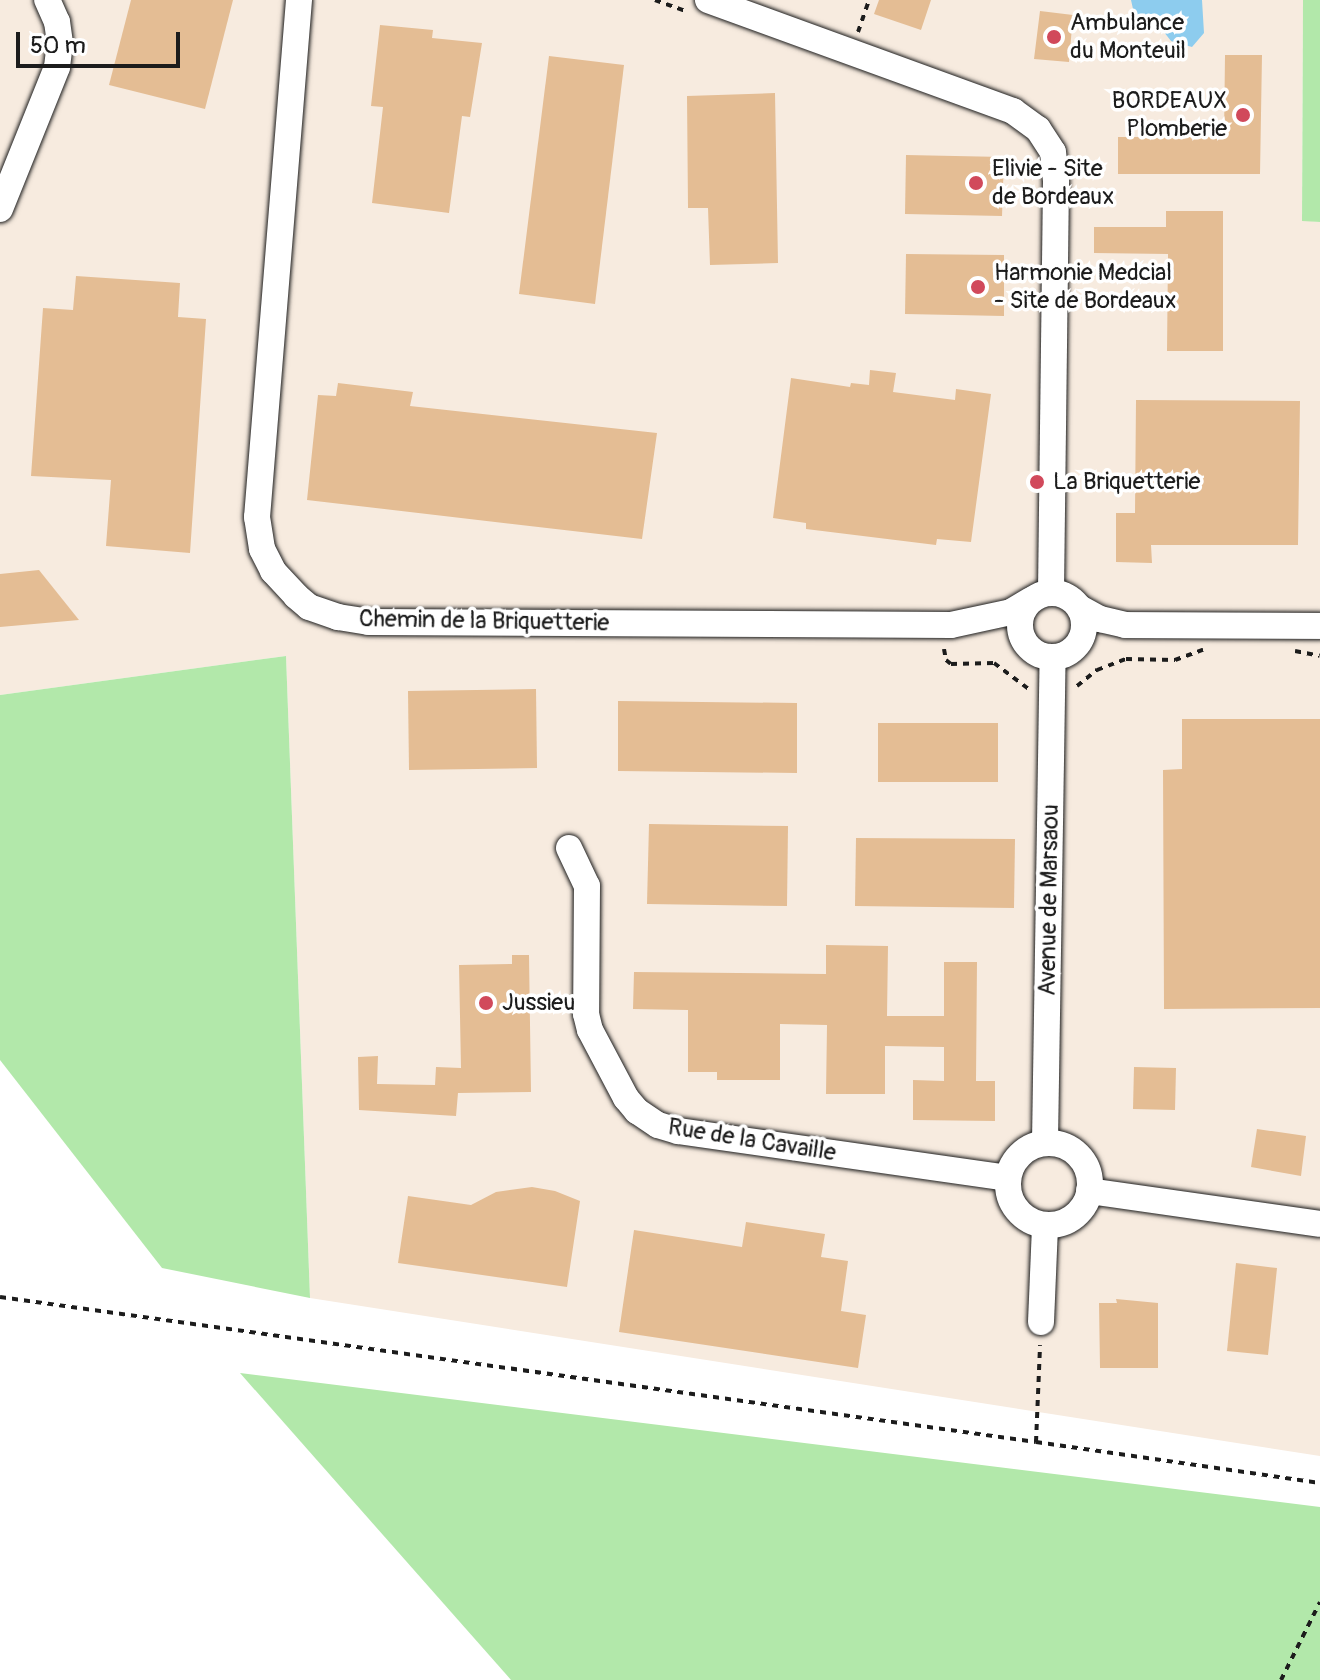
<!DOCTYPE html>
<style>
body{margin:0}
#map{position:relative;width:1320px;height:1680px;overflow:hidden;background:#fff;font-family:Pangolin,sans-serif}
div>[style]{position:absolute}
.built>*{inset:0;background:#f7ebdf}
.green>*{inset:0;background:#b2e8aa}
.water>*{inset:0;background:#8dccee}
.building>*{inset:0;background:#e4bd94}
.path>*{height:4px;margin-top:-2px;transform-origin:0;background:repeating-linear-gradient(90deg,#1c1c1c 0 6px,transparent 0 12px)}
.roads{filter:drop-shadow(0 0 2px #1c1c1c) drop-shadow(0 0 2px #1c1c1c)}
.minor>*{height:26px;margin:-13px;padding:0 13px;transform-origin:13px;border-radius:13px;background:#fff}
.minor>.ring{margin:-13px;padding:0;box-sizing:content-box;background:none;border:26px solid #fff;border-radius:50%}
.dots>*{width:22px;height:22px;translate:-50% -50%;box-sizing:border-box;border:4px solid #fff;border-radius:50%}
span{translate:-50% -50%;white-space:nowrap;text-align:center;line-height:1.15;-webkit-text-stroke:7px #fff;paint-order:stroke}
.poi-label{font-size:24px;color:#1c1c1c}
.left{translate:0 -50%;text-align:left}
.right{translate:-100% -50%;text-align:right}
.street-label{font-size:24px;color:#1c1c1c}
.scale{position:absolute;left:16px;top:32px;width:164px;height:36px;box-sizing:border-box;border:4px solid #1c1c1c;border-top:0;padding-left:10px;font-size:24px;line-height:28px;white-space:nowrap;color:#1c1c1c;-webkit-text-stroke:6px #fff;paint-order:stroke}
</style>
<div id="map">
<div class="built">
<i style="clip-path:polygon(0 0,1303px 0,1302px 220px,1320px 222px,1320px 1456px,310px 1298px,286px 656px,0 695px)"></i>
</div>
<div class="green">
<i style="clip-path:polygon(1303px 0,1320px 0,1320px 222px,1302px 221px)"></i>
<i style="clip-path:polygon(286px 656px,310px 1298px,162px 1268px,0 1060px,0 695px)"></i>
<i style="clip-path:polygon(240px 1373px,1320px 1507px,1320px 1680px,511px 1680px)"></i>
</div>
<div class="water">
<i style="clip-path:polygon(1131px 0,1202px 0,1204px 33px,1192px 47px,1171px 41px,1160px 27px,1135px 18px)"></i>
</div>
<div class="building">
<i style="clip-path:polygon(131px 0,233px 0,205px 109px,109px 85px)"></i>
<i style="clip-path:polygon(879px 0,931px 0,921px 30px,874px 14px)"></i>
<i style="clip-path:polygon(1040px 11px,1073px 15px,1069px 62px,1034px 59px)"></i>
<i style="clip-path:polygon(380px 25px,433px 30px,432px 38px,482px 43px,470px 117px,462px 116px,449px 213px,372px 203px,383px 107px,371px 106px)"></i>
<i style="clip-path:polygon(1225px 55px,1262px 55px,1260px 174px,1118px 174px,1118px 137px,1224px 137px)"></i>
<i style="clip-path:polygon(549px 56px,624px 65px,595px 304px,519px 294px)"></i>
<i style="clip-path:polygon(775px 93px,778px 263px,710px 265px,708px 208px,688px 208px,687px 96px)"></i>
<i style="clip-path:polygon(906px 155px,1004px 157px,1002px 216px,905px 214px)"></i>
<i style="clip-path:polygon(1166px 211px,1223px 211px,1223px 351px,1167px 351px,1168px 254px,1094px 253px,1094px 227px,1166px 227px)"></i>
<i style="clip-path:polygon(906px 254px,1004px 255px,1004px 316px,905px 314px)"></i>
<i style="clip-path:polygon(76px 276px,180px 283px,178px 317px,206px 319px,190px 553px,106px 546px,111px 480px,31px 476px,43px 308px,73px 310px)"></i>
<i style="clip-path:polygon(870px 370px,896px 373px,893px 392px,955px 400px,956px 389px,991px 394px,971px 542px,937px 539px,936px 545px,806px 529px,806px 523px,773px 518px,791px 378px,850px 387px,851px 383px,869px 385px)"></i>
<i style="clip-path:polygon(338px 383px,413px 392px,410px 406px,657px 433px,642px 539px,307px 500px,318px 395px,336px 396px)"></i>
<i style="clip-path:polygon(1136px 400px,1300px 401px,1298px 545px,1151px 545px,1152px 563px,1116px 562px,1116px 513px,1135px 513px)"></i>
<i style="clip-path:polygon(39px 570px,79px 620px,0 627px,0 574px)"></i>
<i style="clip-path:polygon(536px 689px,537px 768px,409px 770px,408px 691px)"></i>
<i style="clip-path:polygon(618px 701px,797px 703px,797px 773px,618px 771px)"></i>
<i style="clip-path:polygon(1182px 719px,1320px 719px,1320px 1008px,1164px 1009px,1163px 770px,1182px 769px)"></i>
<i style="clip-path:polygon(878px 723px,998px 723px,998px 782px,878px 782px)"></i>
<i style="clip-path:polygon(649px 824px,788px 826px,787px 906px,647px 904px)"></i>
<i style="clip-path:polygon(856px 838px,1015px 839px,1014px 908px,855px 906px)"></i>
<i style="clip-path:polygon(826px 945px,888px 946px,887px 1016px,944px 1016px,944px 962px,977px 962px,976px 1081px,995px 1081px,995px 1121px,913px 1120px,913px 1080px,944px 1081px,944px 1047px,885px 1046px,885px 1094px,826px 1094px,827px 1025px,780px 1024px,780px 1080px,717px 1080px,717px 1072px,688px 1072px,688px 1010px,633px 1009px,634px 972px,826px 974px)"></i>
<i style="clip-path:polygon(512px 955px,529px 955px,531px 1092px,458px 1093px,456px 1116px,359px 1110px,358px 1057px,378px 1056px,377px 1084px,435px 1085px,436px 1067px,461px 1068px,459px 965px,512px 964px)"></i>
<i style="clip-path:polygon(1134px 1067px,1176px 1068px,1175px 1110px,1133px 1109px)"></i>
<i style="clip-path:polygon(1257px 1129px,1306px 1136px,1301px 1176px,1251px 1167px)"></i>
<i style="clip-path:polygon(532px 1187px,555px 1191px,580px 1201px,567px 1287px,398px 1263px,408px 1196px,471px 1205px,496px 1192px)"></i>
<i style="clip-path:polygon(746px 1222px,825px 1234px,821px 1257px,848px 1261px,841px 1311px,866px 1315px,858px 1368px,619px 1332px,634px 1230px,742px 1247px)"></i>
<i style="clip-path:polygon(1236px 1263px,1277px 1268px,1268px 1355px,1227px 1351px)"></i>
<i style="clip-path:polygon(1116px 1299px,1158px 1303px,1158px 1368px,1100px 1368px,1099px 1303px,1117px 1303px)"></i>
</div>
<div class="path">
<i style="left:655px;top:0;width:35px;rotate:20deg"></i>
<i style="left:858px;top:32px;width:34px;rotate:-71deg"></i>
<i style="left:944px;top:649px;width:11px;rotate:80deg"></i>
<i style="left:946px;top:660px;width:6px;rotate:39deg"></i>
<i style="left:951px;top:664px;width:43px;rotate:-1.3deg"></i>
<i style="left:994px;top:663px;width:45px;rotate:36.9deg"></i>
<i style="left:1295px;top:651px;width:25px;rotate:11deg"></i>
<i style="left:1077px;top:686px;width:26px;rotate:-39deg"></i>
<i style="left:1097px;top:670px;width:31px;rotate:-21deg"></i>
<i style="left:1126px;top:659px;width:49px;rotate:1.2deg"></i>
<i style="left:1175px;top:660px;width:30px;rotate:-20deg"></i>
<i style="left:0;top:1297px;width:1046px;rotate:7.97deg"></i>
<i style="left:1036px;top:1442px;width:97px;rotate:-87.6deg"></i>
<i style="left:1036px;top:1442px;width:287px;rotate:8.2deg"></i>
<i style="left:1281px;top:1680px;width:87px;rotate:-63.4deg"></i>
</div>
<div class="roads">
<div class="minor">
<i style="left:299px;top:0;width:519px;rotate:94.64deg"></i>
<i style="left:257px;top:517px;width:32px;rotate:81deg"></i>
<i style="left:262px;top:549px;width:25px;rotate:63deg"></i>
<i style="left:273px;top:571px;width:34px;rotate:47deg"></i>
<i style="left:296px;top:596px;width:17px;rotate:40deg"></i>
<i style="left:309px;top:607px;width:31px;rotate:19deg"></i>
<i style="left:338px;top:617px;width:31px;rotate:9deg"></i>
<i style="left:369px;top:622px;width:582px;rotate:0.3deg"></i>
<i style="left:951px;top:625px;width:61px;rotate:-12.2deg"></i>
<i style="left:1011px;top:612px;width:23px;rotate:-31deg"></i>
<i style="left:708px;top:0;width:325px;rotate:20deg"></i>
<i style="left:1013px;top:111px;width:31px;rotate:36deg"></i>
<i style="left:1038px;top:129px;width:27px;rotate:57deg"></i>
<i style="left:1053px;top:152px;width:30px;rotate:84deg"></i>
<i style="left:1056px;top:182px;width:410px;rotate:90.7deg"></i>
<i style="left:0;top:209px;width:153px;rotate:-68.1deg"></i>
<i style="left:57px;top:67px;width:24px;rotate:-83deg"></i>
<i style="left:60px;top:43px;width:21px;rotate:-98deg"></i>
<i style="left:57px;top:22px;width:24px;rotate:-114deg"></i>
<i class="ring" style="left:1020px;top:593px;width:38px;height:38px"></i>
<i style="left:1080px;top:608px;width:23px;rotate:29deg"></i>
<i style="left:1100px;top:619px;width:26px;rotate:13deg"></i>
<i style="left:1125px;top:625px;width:195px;rotate:0.3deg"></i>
<i style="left:569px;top:848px;width:42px;rotate:64.7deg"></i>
<i style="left:587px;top:886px;width:128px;rotate:90.4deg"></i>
<i style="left:586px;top:1014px;width:16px;rotate:76deg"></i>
<i style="left:590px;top:1030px;width:77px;rotate:62.1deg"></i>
<i style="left:626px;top:1098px;width:17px;rotate:50deg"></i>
<i style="left:637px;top:1111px;width:25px;rotate:34deg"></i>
<i style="left:658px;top:1125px;width:21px;rotate:17deg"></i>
<i style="left:678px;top:1131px;width:332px;rotate:8.1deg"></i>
<i style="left:1045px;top:1142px;width:485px;rotate:-89.1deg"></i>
<i class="ring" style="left:1008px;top:1143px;width:56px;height:56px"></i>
<i style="left:1089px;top:1191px;width:233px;rotate:8.1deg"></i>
<i style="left:1041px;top:1322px;width:97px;rotate:-87.6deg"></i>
</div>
</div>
<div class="dots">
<i style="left:1054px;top:37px;background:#d1495b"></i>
<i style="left:1243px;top:115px;background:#d1495b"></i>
<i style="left:976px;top:183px;background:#d1495b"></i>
<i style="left:978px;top:287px;background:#d1495b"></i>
<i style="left:1037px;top:482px;background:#d1495b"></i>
<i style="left:486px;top:1003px;background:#d1495b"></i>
</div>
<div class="poi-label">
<span class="left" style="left:1070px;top:37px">Ambulance<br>du Monteuil</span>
<span class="right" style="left:1227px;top:115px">BORDEAUX<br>Plomberie</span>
<span class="left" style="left:992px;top:183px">Elivie - Site<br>de Bordeaux</span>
<span class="left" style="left:994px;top:287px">Harmonie Medcial<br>- Site de Bordeaux</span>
<span class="left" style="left:1053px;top:482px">La Briquetterie</span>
<span class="left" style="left:502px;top:1003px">Jussieu</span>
</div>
<div class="street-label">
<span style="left:484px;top:621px;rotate:1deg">Chemin de la Briquetterie</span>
<span style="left:1049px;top:900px;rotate:-89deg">Avenue de Marsaou</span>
<span style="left:752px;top:1140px;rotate:9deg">Rue de la Cavaille</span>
</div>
<div class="scale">50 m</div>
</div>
